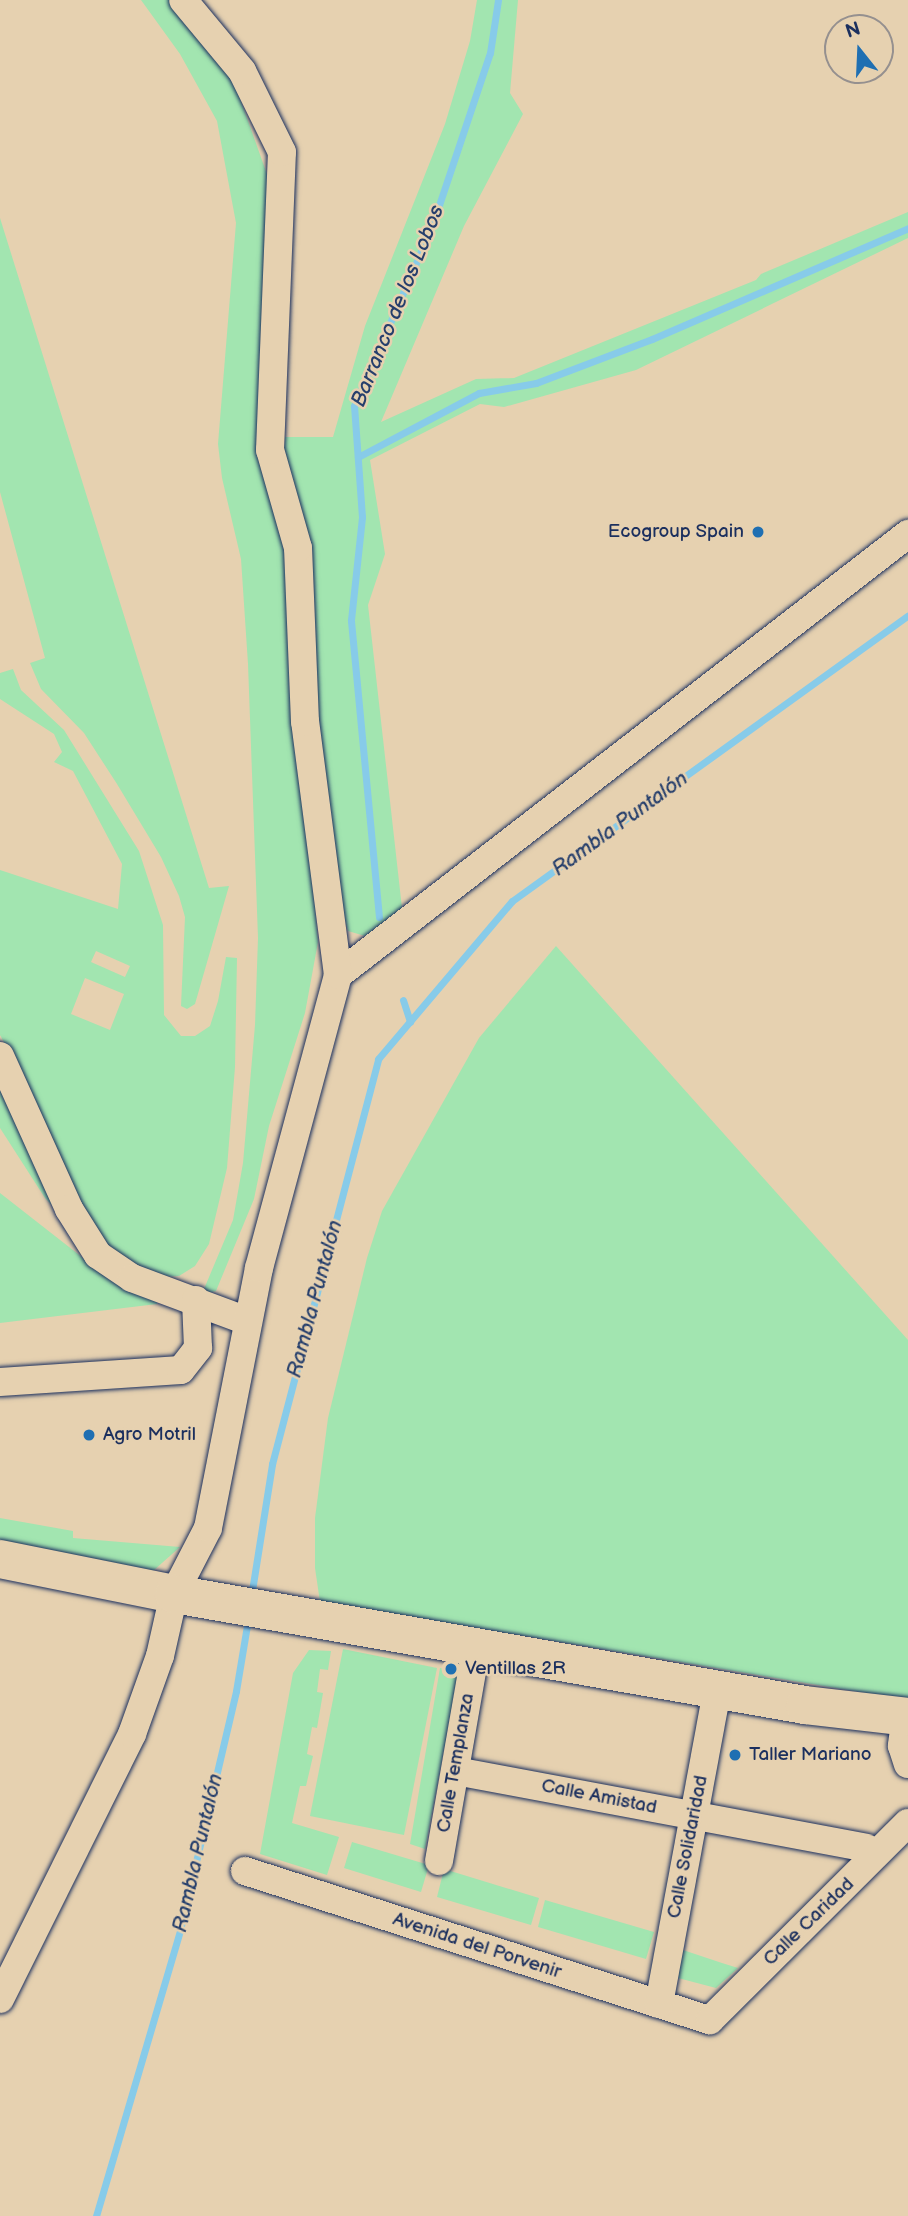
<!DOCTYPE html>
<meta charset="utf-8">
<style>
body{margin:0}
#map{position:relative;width:908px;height:2216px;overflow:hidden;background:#e6d1b0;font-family:"Balsamiq Sans",sans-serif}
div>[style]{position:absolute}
.green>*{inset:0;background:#a2e5b0}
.stream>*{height:7px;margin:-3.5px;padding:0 3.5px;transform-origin:3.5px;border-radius:3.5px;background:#87cbe9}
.roads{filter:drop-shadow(0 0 2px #1b2f5e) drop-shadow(0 0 2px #1b2f5e)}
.street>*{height:28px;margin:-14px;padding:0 14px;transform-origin:14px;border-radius:14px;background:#e6d1b0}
.secondary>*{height:38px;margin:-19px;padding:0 19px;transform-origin:19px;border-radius:19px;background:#e6d1b0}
.dots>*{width:19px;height:19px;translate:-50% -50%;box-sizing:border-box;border:4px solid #e6d1b0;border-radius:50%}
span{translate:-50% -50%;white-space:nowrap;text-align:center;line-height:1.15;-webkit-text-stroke:5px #e6d1b0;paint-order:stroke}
.poi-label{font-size:19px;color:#1b2f5e}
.right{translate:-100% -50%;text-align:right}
.left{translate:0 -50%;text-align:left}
.street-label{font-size:19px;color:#1b2f5e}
.water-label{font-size:21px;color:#263f6c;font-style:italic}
.north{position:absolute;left:824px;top:14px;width:70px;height:70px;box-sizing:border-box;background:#e6d1b0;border:2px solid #95908f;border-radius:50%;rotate:342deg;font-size:19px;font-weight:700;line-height:28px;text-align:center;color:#1b2f5e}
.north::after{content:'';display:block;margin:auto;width:24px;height:32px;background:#1f6fb2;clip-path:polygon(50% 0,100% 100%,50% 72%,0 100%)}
</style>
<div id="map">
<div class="green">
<i style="clip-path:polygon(141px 0,169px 0,232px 76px,274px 194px,282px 525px,318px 942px,305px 1013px,269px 1126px,254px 1199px,216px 1291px,208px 1293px,204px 1289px,233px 1220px,243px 1163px,255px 1025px,258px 938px,248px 664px,241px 559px,222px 478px,218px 444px,236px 223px,217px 121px,180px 54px)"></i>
<i style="clip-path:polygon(477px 0,518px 0,510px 93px,523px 114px,464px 226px,381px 422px,476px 379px,514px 378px,756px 280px,761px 274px,908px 212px,908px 238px,636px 370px,504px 407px,480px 404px,370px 460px,385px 554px,368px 605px,402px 908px,365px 936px,348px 931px,338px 896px,283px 457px,285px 437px,333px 437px,365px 326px,445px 124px,470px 41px)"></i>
<i style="clip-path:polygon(0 218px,209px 888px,229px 886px,195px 1004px,187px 1009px,181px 1006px,185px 917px,179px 896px,161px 857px,117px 784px,84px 733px,41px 689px,30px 663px,45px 658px,0 492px)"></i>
<i style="clip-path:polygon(evenodd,13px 669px,21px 690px,64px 730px,139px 851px,163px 925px,164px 1015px,181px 1036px,195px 1036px,210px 1026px,218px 1001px,226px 957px,237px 958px,235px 1067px,227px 1168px,209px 1244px,195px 1266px,179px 1276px,161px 1277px,127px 1266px,95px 1232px,24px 1079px,0 1035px,0 870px,118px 909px,122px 864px,73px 771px,54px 762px,62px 752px,54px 734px,0 699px,0 673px,13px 669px,96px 951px,130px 966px,125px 977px,91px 962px,96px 951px,13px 669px,85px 978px,124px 994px,110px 1030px,71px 1014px,85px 978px)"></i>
<i style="clip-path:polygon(556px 946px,908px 1340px,908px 1700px,320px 1602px,315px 1568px,315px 1518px,328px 1418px,367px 1258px,382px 1211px,479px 1038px)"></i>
<i style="clip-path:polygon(0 1072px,65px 1219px,45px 1198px,0 1128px)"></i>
<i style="clip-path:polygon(0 1193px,101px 1272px,157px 1297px,157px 1304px,0 1323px)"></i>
<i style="clip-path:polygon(0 1518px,73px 1531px,73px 1538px,180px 1547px,153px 1571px,0 1543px)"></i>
<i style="clip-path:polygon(343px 1649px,437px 1668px,404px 1835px,310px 1816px)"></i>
<i style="clip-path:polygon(309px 1650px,331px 1651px,328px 1670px,320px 1669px,317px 1692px,323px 1693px,317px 1728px,312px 1727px,307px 1754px,313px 1756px,306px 1786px,300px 1786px,292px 1823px,339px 1837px,327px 1875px,260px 1854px,293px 1673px)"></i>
<i style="clip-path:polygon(440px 1668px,459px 1672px,425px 1849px,410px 1844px)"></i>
<i style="clip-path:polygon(352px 1842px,429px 1865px,421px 1892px,344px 1868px)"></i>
<i style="clip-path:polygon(444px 1869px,539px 1898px,531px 1925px,437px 1897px)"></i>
<i style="clip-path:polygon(545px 1900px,654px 1932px,646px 1959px,538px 1927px)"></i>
<i style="clip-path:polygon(683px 1950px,722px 1963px,738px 1968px,716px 1988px,678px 1978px)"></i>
</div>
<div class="stream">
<i style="left:358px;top:457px;width:137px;rotate:-27.9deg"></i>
<i style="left:479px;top:393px;width:58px;rotate:-10deg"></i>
<i style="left:536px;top:383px;width:124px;rotate:-20.8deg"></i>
<i style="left:652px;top:339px;width:279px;rotate:-23.4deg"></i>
<i style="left:379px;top:917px;width:298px;rotate:-95.4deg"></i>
<i style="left:351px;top:620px;width:104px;rotate:-83.9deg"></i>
<i style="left:362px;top:517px;width:111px;rotate:-94.1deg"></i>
<i style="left:354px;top:406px;width:196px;rotate:-66.6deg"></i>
<i style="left:432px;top:226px;width:182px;rotate:-71.5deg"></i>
<i style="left:490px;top:53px;width:54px;rotate:-81.4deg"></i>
<i style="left:403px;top:1000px;width:23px;rotate:72deg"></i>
<i style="left:251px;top:1597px;width:135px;rotate:-81deg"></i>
<i style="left:272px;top:1464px;width:419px;rotate:-75.3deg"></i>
<i style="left:378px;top:1059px;width:207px;rotate:-49.7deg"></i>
<i style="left:512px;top:901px;width:488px;rotate:-35.8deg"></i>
<i style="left:96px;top:2216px;width:298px;rotate:-73.6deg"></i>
<i style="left:180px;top:1930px;width:245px;rotate:-76.8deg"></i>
<i style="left:236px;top:1691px;width:73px;rotate:-80.5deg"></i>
</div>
<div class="roads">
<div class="street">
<i style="left:338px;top:975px;width:721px;rotate:-37.73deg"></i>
<i style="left:0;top:1056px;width:168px;rotate:65.7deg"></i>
<i style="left:69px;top:1209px;width:54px;rotate:57.8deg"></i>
<i style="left:98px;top:1255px;width:41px;rotate:34.1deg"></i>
<i style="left:132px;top:1278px;width:123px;rotate:20.5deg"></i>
<i style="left:0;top:1382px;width:181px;rotate:-3.8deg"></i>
<i style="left:181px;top:1370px;width:28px;rotate:-52deg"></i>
<i style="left:198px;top:1348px;width:48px;rotate:-92.4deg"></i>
<i style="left:906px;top:1716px;width:30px;rotate:98deg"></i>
<i style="left:902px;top:1746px;width:19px;rotate:72deg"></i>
<i style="left:456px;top:1771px;width:417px;rotate:10.6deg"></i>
<i style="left:439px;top:1861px;width:198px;rotate:-80.1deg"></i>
<i style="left:245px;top:1871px;width:488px;rotate:17.8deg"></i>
<i style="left:710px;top:2020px;width:279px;rotate:-44.9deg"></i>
<i style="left:0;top:1999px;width:296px;rotate:-63.5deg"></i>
<i style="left:132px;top:1734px;width:83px;rotate:-70.3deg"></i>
<i style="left:160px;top:1656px;width:64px;rotate:-77.3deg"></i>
<i style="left:174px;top:1594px;width:74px;rotate:-62.7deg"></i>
<i style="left:208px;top:1528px;width:265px;rotate:-78.9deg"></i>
<i style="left:259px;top:1268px;width:303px;rotate:-74.9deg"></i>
<i style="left:338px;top:975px;width:255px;rotate:-97.4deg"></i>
<i style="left:305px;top:722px;width:174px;rotate:-92.3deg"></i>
<i style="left:298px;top:548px;width:102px;rotate:-105.9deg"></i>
<i style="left:270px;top:450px;width:298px;rotate:-87.7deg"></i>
<i style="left:282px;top:152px;width:90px;rotate:-116.3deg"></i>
<i style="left:242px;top:71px;width:92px;rotate:-129.7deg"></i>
<i style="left:659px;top:2004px;width:319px;rotate:-79.5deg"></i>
</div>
<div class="secondary">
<i style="left:0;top:1559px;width:177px;rotate:11.4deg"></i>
<i style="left:174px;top:1594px;width:641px;rotate:9.98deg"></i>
<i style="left:805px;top:1705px;width:104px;rotate:6.6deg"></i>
</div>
</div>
<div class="dots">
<i style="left:758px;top:532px;background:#1f6fb2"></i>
<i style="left:89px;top:1435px;background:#1f6fb2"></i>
<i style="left:451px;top:1669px;background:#1f6fb2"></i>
<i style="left:735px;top:1755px;background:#1f6fb2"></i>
</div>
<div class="poi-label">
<span class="right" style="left:744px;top:532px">Ecogroup Spain</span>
<span class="left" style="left:103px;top:1435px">Agro Motril</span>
<span class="left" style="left:465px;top:1669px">Ventillas 2R</span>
<span class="left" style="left:749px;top:1755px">Taller Mariano</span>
</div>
<div class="street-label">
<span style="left:456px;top:1763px;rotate:-80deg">Calle Templanza</span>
<span style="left:599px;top:1797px;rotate:11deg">Calle Amistad</span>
<span style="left:688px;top:1847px;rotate:-79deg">Calle Solidaridad</span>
<span style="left:809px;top:1922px;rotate:-44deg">Calle Caridad</span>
<span style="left:477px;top:1946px;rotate:18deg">Avenida del Porvenir</span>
</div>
<div class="water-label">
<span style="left:398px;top:306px;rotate:-68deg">Barranco de los Lobos</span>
<span style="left:620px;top:824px;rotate:-36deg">Rambla Puntalón</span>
<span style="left:315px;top:1299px;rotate:-75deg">Rambla Puntalón</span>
<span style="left:198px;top:1853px;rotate:-77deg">Rambla Puntalón</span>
</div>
<div class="north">N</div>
</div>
